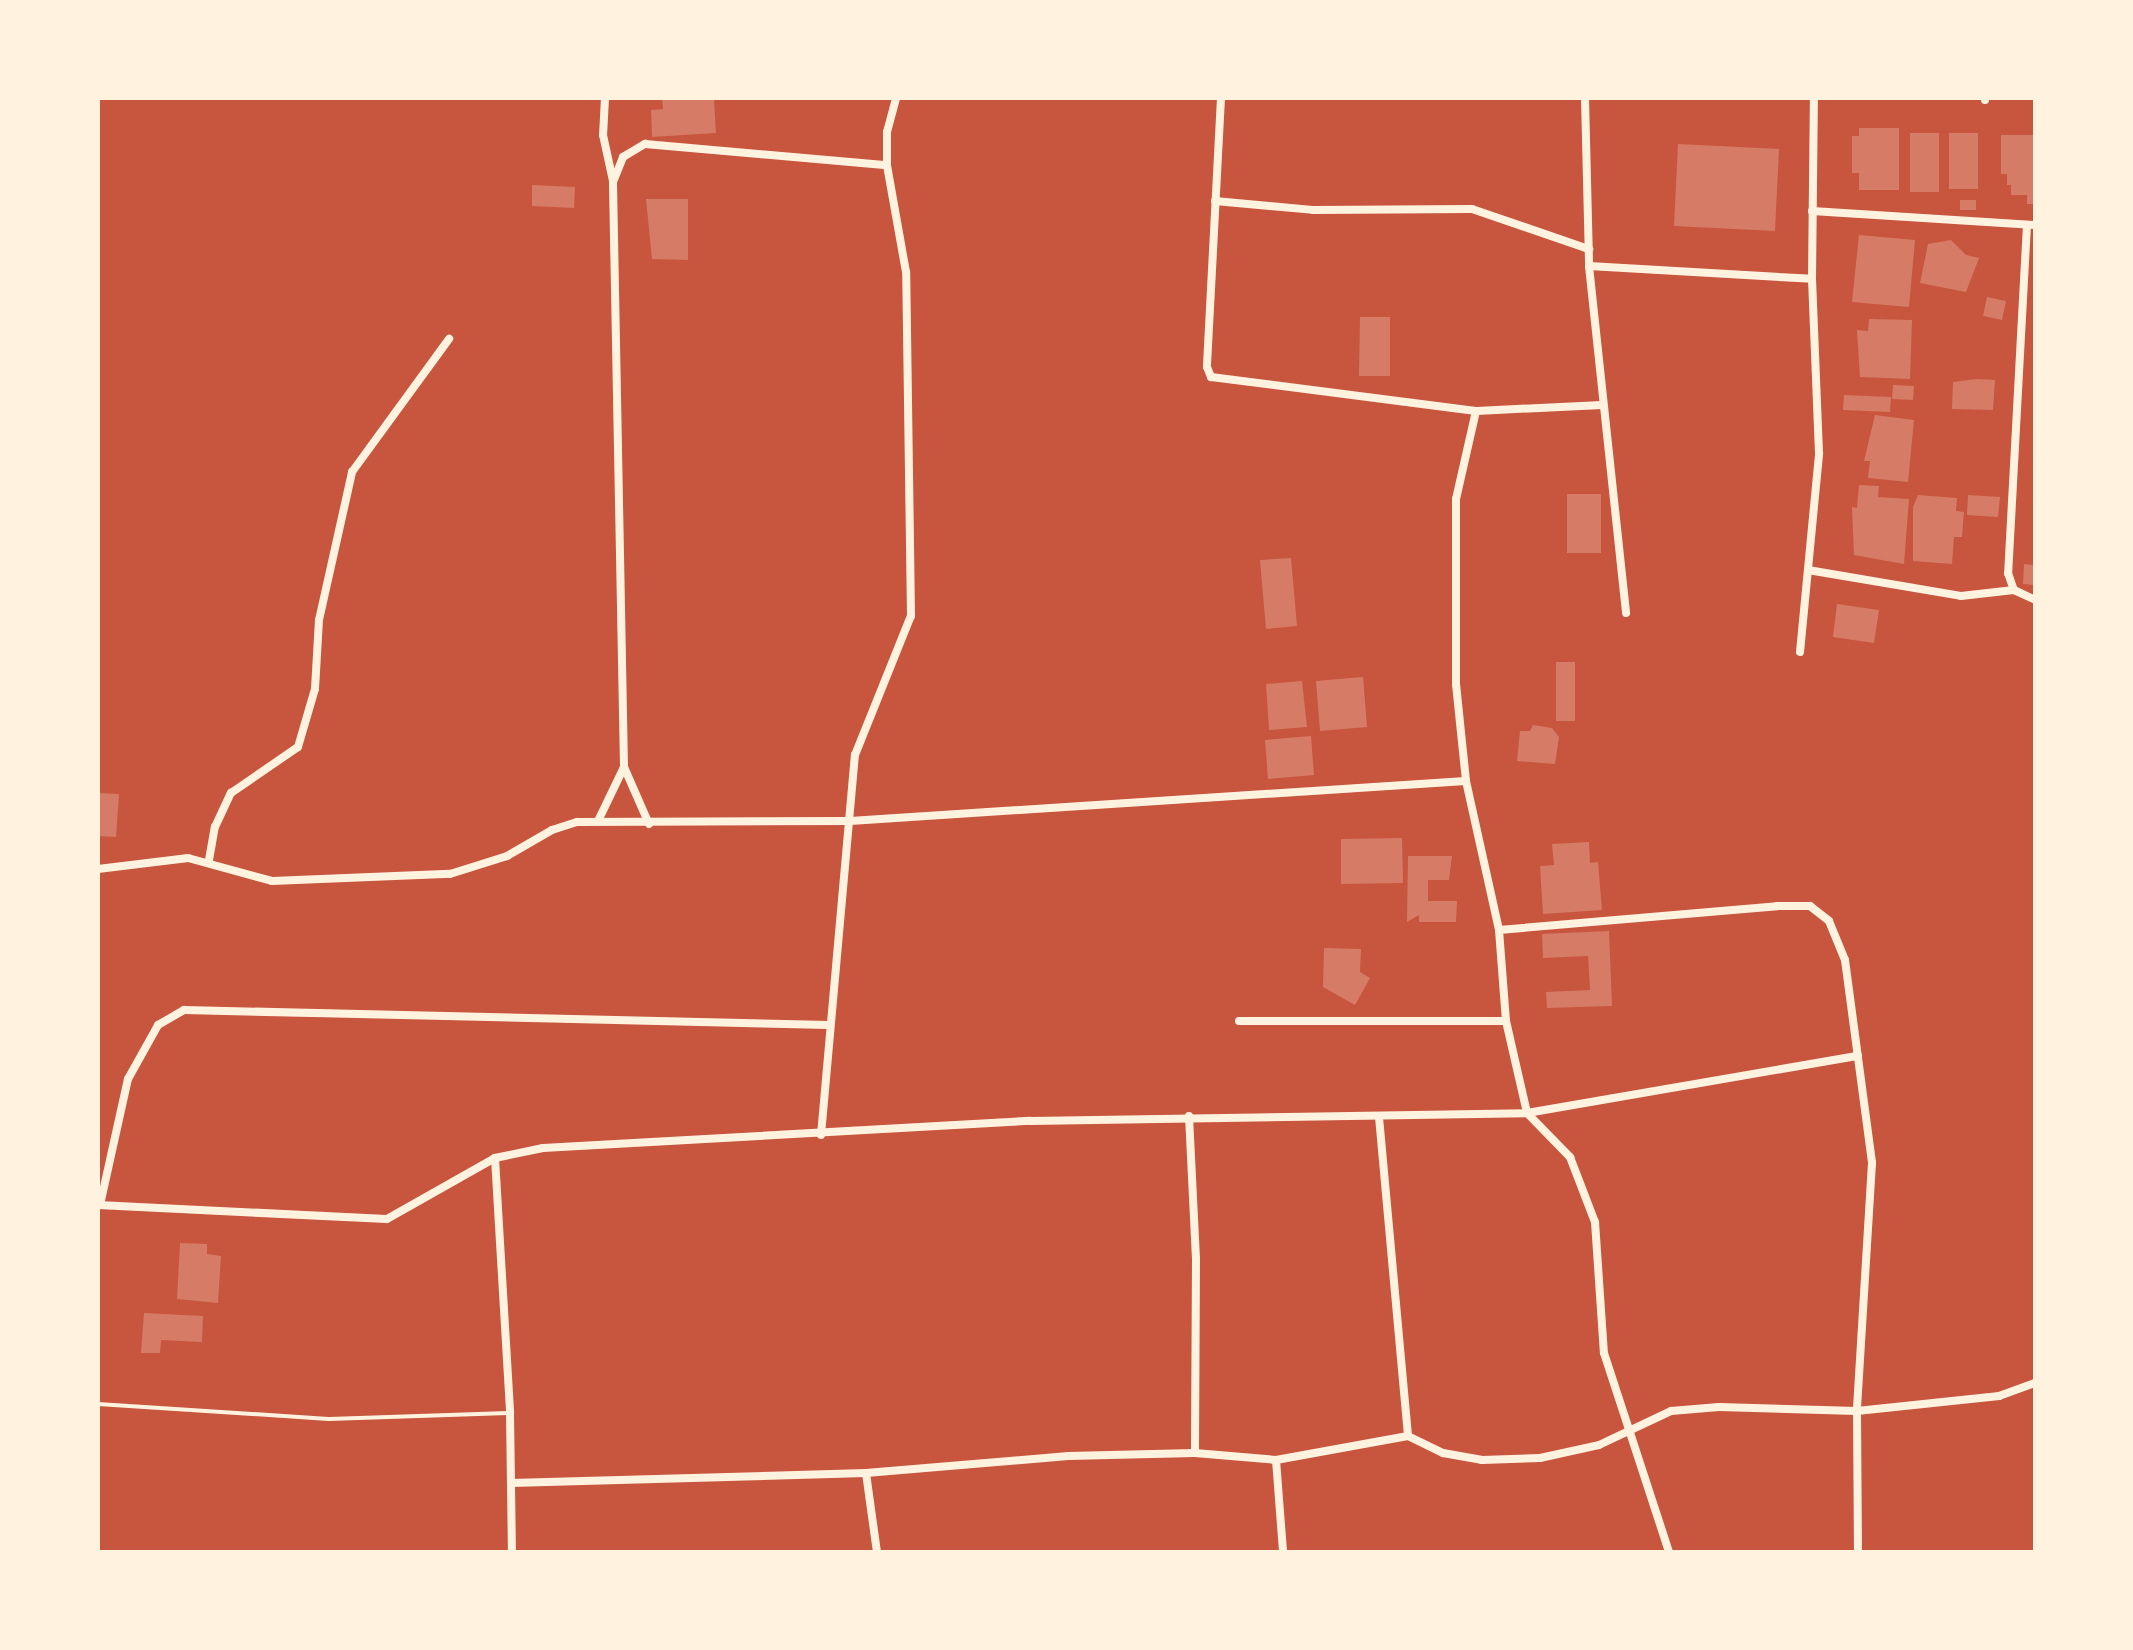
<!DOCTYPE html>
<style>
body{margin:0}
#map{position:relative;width:2133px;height:1650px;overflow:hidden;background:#c8553d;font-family:"Sofia Sans Condensed",sans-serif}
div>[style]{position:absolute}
.building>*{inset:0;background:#d67c66}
.service>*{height:4px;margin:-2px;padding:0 2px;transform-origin:2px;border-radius:2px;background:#fff3e0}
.minor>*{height:8px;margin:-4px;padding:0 4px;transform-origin:4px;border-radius:4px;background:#fff3e0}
span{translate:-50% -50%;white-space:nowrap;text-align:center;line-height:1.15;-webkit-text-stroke:6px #fff3e0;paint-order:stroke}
.frame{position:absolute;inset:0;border:100px solid #fff3e0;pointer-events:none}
</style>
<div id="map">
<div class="building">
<i style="clip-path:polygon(662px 98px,714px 100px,716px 133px,652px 137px,651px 110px,663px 109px)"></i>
<i style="clip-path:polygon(1859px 128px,1899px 128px,1899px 190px,1859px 190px,1859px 173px,1852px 173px,1852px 136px,1859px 136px)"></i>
<i style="clip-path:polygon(1910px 133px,1939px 133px,1939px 192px,1910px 192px)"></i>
<i style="clip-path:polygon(1949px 133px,1978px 133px,1978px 189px,1949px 189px)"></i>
<i style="clip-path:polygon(2001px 135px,2035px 135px,2035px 204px,2027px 204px,2027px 195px,2011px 195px,2011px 185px,2007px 185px,2007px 174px,2001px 174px)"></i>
<i style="clip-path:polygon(1678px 144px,1779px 149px,1775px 231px,1674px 226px)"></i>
<i style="clip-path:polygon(532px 185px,575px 187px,574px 208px,532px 206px)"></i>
<i style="clip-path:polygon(646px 199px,688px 199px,688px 260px,652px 259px)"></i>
<i style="clip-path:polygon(1960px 200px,1976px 200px,1976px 210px,1960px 210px)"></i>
<i style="clip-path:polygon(1859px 235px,1915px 240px,1909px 307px,1852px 302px)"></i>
<i style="clip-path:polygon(1951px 240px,1966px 255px,1979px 258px,1966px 292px,1920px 283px,1928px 244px)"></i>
<i style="clip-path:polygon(1987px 297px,2006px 301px,2002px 320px,1983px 316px)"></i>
<i style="clip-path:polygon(1360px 317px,1390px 317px,1390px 376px,1359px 376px)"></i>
<i style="clip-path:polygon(1869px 319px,1912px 320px,1910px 379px,1860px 377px,1857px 330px,1868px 331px)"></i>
<i style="clip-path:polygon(1977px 379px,1995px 380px,1993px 410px,1952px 409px,1953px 382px)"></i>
<i style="clip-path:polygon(1893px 385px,1914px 386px,1913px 400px,1892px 399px)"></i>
<i style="clip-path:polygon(1844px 395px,1891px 397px,1890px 412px,1843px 410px)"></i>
<i style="clip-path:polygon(1875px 415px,1914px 420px,1908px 482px,1868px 478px,1870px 461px,1864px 461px)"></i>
<i style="clip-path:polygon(1859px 485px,1879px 486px,1878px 497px,1909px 499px,1904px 564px,1854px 555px,1852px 507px,1857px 508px)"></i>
<i style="clip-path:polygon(1567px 494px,1601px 494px,1601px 553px,1567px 553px)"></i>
<i style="clip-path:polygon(1918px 495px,1957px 498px,1956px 511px,1964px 512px,1962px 537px,1954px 537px,1952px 564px,1913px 561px,1913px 507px)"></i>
<i style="clip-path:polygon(1968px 495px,2000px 497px,1998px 517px,1967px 515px)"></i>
<i style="clip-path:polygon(1291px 558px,1297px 626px,1266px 629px,1260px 560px)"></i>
<i style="clip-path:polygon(2024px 564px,2035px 565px,2035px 585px,2023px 584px)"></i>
<i style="clip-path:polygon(1837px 604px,1879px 610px,1874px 643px,1833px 637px)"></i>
<i style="clip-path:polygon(1556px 662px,1575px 662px,1575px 721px,1556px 721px)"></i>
<i style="clip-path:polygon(1363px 677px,1367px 727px,1320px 731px,1316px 681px)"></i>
<i style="clip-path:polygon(1302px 681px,1307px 727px,1269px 730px,1266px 684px)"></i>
<i style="clip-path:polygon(1533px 725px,1552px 728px,1559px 737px,1555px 764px,1517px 761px,1520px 731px,1530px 731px)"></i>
<i style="clip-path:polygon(1311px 736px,1314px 775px,1268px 779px,1265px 740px)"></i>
<i style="clip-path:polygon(98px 793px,119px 794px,116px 837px,98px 836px)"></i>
<i style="clip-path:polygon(1402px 838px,1403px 883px,1341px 884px,1341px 839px)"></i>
<i style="clip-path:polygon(1589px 842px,1590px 863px,1598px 862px,1602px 910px,1543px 914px,1540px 866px,1554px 865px,1552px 844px)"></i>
<i style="clip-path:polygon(1408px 856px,1452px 856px,1449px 880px,1428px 880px,1428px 901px,1457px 901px,1456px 922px,1419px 922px,1419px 915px,1407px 922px)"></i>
<i style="clip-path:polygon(1609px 931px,1612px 1006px,1547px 1008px,1546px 992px,1590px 990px,1588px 956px,1543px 958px,1542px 934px)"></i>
<i style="clip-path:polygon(1324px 948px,1361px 949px,1360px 972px,1370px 978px,1355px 1005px,1323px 987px)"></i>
<i style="clip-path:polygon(180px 1243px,207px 1244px,207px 1254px,221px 1256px,218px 1303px,177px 1299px)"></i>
<i style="clip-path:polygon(144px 1313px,203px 1316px,202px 1342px,161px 1340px,160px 1353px,141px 1353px)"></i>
</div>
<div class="service">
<i style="left:98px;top:1404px;width:231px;rotate:3.7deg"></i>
<i style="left:329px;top:1419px;width:179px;rotate:-1.9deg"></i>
</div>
<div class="minor">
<i style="left:605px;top:98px;width:37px;rotate:93deg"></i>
<i style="left:603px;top:135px;width:47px;rotate:77.7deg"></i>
<i style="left:1221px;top:98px;width:269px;rotate:93deg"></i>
<i style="left:1207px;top:367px;width:11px;rotate:68deg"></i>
<i style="left:1211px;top:377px;width:267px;rotate:7.3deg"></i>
<i style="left:1585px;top:98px;width:168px;rotate:88.6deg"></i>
<i style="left:1589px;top:266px;width:349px;rotate:83.9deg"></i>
<i style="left:1985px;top:98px;width:2px;rotate:90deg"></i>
<i style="left:1215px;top:201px;width:98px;rotate:5.2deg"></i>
<i style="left:1313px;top:210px;width:159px;rotate:-0.4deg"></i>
<i style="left:1472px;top:209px;width:124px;rotate:18.9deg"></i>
<i style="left:1812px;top:211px;width:223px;rotate:3.6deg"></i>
<i style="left:2027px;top:225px;width:349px;rotate:93.1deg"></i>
<i style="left:2008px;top:573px;width:18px;rotate:71deg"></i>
<i style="left:2014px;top:590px;width:23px;rotate:25deg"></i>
<i style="left:1589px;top:266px;width:223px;rotate:3.3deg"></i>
<i style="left:1602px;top:405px;width:126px;rotate:177.3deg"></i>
<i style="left:1476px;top:411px;width:90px;rotate:102.8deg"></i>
<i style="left:1456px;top:499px;width:185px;rotate:90deg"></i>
<i style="left:1456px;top:684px;width:98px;rotate:84.1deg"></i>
<i style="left:1466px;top:781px;width:153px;rotate:77.5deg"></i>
<i style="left:1499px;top:930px;width:91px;rotate:85.6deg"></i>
<i style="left:1506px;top:1021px;width:94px;rotate:77.1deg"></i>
<i style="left:1527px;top:1113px;width:62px;rotate:45.7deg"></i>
<i style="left:1570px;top:1157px;width:70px;rotate:69deg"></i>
<i style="left:1595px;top:1222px;width:131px;rotate:86.1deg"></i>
<i style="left:1604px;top:1353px;width:209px;rotate:71.9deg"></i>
<i style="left:1808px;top:570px;width:155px;rotate:9.6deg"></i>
<i style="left:1961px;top:596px;width:53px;rotate:-6.5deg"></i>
<i style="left:1800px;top:652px;width:200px;rotate:-84.5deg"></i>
<i style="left:1819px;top:453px;width:174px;rotate:-92.3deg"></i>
<i style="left:1812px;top:279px;width:181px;rotate:-89.4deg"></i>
<i style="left:598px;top:821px;width:60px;rotate:-64.3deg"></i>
<i style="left:649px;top:824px;width:62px;rotate:-113.7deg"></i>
<i style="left:624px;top:767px;width:585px;rotate:-91.08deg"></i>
<i style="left:613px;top:182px;width:27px;rotate:-68deg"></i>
<i style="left:623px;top:157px;width:26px;rotate:-31deg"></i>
<i style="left:645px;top:144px;width:243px;rotate:5deg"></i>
<i style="left:209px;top:860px;width:34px;rotate:-80deg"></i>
<i style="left:215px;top:827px;width:38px;rotate:-65deg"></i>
<i style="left:231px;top:793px;width:81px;rotate:-34.5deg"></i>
<i style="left:298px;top:747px;width:60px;rotate:-73.7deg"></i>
<i style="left:315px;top:689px;width:69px;rotate:-86.7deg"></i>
<i style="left:319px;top:620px;width:152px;rotate:-77.4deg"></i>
<i style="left:352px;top:472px;width:165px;rotate:-53.9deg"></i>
<i style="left:98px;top:869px;width:91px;rotate:-7deg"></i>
<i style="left:188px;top:858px;width:87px;rotate:15.3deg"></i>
<i style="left:272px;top:881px;width:178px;rotate:-2.3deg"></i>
<i style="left:450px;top:874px;width:60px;rotate:-17.5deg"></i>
<i style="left:507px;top:856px;width:52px;rotate:-30deg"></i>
<i style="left:552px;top:830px;width:26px;rotate:-18deg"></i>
<i style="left:577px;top:822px;width:273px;rotate:-0.2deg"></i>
<i style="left:850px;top:821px;width:617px;rotate:-3.72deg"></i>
<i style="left:1499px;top:930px;width:279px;rotate:-4.9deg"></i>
<i style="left:1777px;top:906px;width:33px"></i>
<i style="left:1810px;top:906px;width:24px;rotate:38deg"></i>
<i style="left:1829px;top:921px;width:42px;rotate:67.7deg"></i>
<i style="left:1845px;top:960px;width:205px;rotate:82.4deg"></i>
<i style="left:1872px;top:1163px;width:248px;rotate:93.5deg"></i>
<i style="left:1857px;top:1411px;width:141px;rotate:89.6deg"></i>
<i style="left:1239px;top:1021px;width:267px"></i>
<i style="left:1189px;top:1116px;width:142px;rotate:87.2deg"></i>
<i style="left:1196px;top:1258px;width:195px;rotate:90.3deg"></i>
<i style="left:1195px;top:1453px;width:81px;rotate:4.9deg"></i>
<i style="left:1276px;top:1460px;width:134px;rotate:-10.3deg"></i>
<i style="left:1408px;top:1436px;width:39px;rotate:26deg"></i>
<i style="left:1443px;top:1453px;width:40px;rotate:10deg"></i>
<i style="left:1482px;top:1460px;width:58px;rotate:-2deg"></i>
<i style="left:1540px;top:1458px;width:60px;rotate:-12.4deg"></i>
<i style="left:1599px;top:1445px;width:80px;rotate:-25.3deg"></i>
<i style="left:1671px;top:1411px;width:48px;rotate:-4.8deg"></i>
<i style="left:1719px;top:1407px;width:138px;rotate:1.7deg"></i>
<i style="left:1857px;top:1411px;width:143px;rotate:-6deg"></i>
<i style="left:1999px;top:1396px;width:38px;rotate:-20deg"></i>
<i style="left:1379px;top:1117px;width:320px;rotate:84.8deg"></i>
<i style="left:821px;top:1135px;width:382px;rotate:-84.9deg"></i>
<i style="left:855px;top:755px;width:150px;rotate:-68.1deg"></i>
<i style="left:911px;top:616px;width:344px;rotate:-90.8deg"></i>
<i style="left:906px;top:272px;width:109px;rotate:-100.1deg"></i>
<i style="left:887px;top:165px;width:33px;rotate:-90deg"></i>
<i style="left:887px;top:132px;width:35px;rotate:-75deg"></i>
<i style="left:495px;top:1158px;width:255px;rotate:86.6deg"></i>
<i style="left:510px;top:1413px;width:139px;rotate:89.2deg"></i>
<i style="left:98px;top:1205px;width:289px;rotate:2.8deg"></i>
<i style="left:387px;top:1219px;width:124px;rotate:-29.5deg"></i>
<i style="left:495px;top:1158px;width:49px;rotate:-11.8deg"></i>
<i style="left:543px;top:1148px;width:488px;rotate:-3.2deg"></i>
<i style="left:1030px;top:1121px;width:497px;rotate:-0.9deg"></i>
<i style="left:1527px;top:1113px;width:336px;rotate:-9.8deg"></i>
<i style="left:100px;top:1205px;width:129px;rotate:-77.5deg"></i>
<i style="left:128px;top:1079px;width:62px;rotate:-60.9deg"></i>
<i style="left:158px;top:1025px;width:30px;rotate:-30deg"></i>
<i style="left:184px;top:1010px;width:645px;rotate:1.33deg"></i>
<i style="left:1276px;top:1460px;width:92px;rotate:85.6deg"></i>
<i style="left:866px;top:1473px;width:80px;rotate:82.1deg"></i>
<i style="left:511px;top:1483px;width:355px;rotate:-1.6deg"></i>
<i style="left:866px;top:1473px;width:203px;rotate:-4.8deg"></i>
<i style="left:1068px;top:1456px;width:127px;rotate:-1.4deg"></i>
</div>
<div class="frame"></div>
</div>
